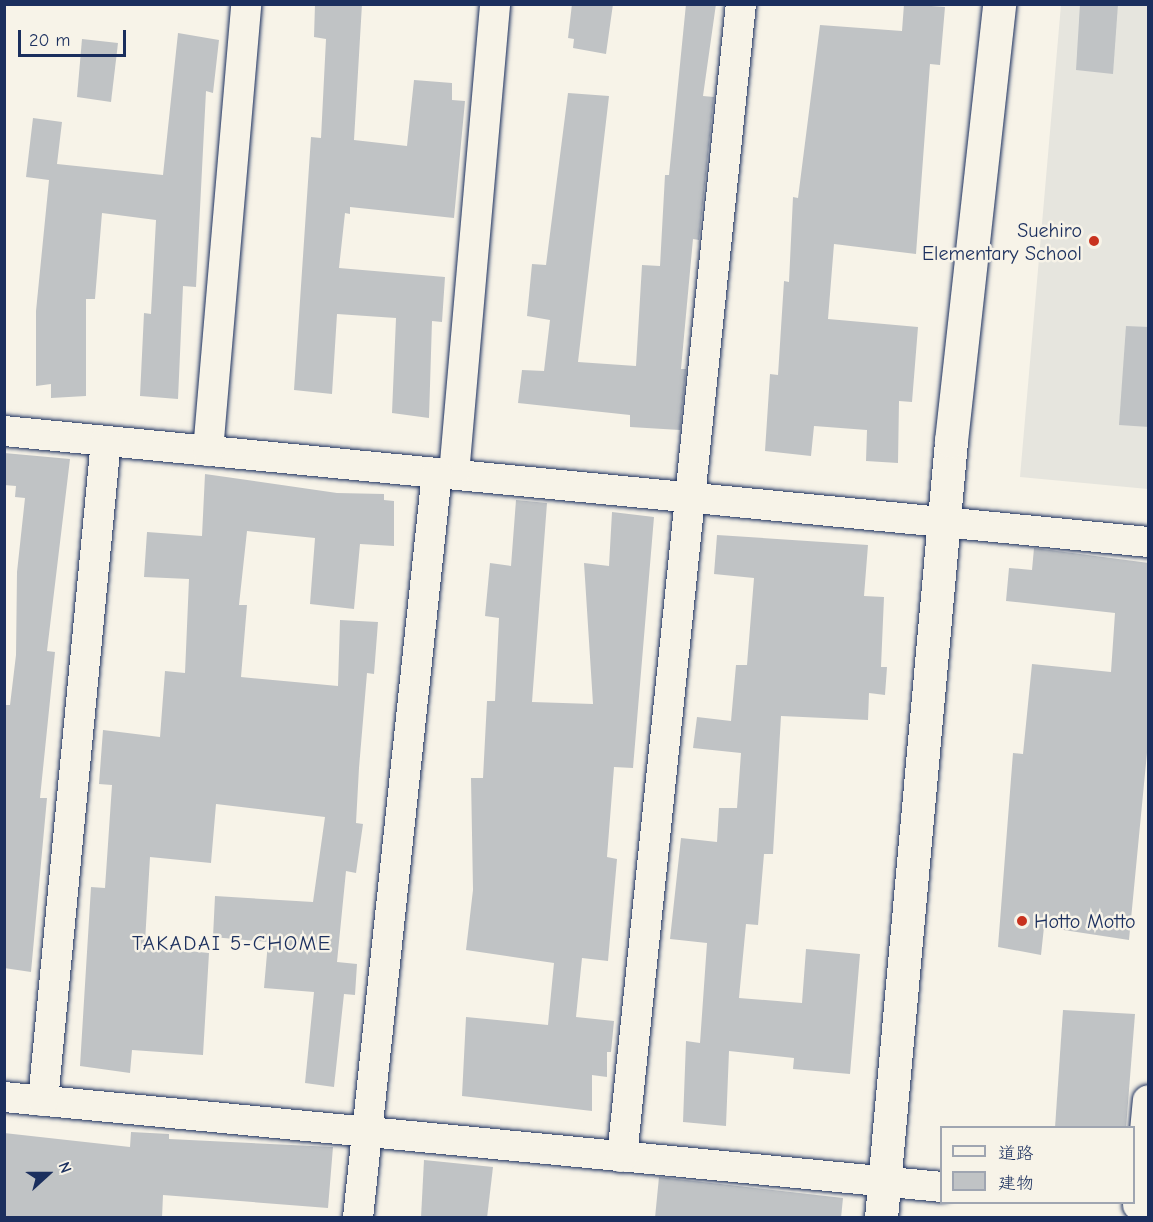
<!DOCTYPE html>
<meta charset="utf-8">
<style>
body{margin:0}
#map{position:relative;width:1153px;height:1222px;overflow:hidden;background:#f7f3e8;font-family:"Comic Neue","Klee One",sans-serif}
div>[style]{position:absolute}
.built>*{inset:0;background:#e6e5de}
.building>*{inset:0;background:#c0c3c5}
.roads{filter:drop-shadow(0 0 2px #1b2f5e) drop-shadow(0 0 2px #1b2f5e)}
.street>*{height:30px;margin:-15px;padding:0 15px;transform-origin:15px;border-radius:15px;background:#f7f3e8}
.secondary>*{height:33px;margin:-16.5px;padding:0 16.5px;transform-origin:16.5px;border-radius:16.5px;background:#f7f3e8}
.dots>*{width:16px;height:16px;translate:-50% -50%;box-sizing:border-box;border:3px solid #f7f3e8;border-radius:50%}
span{translate:-50% -50%;white-space:nowrap;text-align:center;line-height:1.15;-webkit-text-stroke:5px #f7f3e8;paint-order:stroke}
.poi-label{font-size:20px;color:#1b2f5e}
.right{translate:-100% -50%;text-align:right}
.left{translate:0 -50%;text-align:left}
.neighbourhood-label{font-size:21px;color:#1b2f5e;letter-spacing:1.5px}
.frame{position:absolute;inset:0;border:6px solid #1b2f5e;pointer-events:none}
.legend{position:absolute;left:940px;top:1126px;width:195px;height:78px;box-sizing:border-box;background:#f7f3e8;border:2px solid #9fa5b1;margin:0;padding:8px 10px;list-style:none;font-size:18px;color:#1b2f5e}
.legend li{display:flex;align-items:center;gap:12px;height:30px}
.legend b{width:30px;border:2px solid #9fa5b1}
.north{position:absolute;left:18px;top:1144px;width:60px;height:60px;-webkit-text-stroke:4px #f7f3e8;paint-order:stroke;rotate:69deg;font-size:16px;font-weight:700;line-height:24px;text-align:center;color:#1b2f5e}
.north::after{content:'';display:block;margin:auto;width:21px;height:27px;background:#1b2f5e;clip-path:polygon(50% 0,100% 100%,50% 72%,0 100%)}
.scale{position:absolute;left:18px;top:30px;width:108px;height:27px;box-sizing:border-box;border:3px solid #1b2f5e;border-top:0;padding-left:8px;font-size:18px;line-height:21px;white-space:nowrap;color:#1b2f5e;-webkit-text-stroke:4px #f7f3e8;paint-order:stroke}
</style>
<div id="map">
<div class="built">
<i style="clip-path:polygon(1061px 5px,1148px 5px,1148px 489px,1020px 477px)"></i>
</div>
<div class="building">
<i style="clip-path:polygon(315px 4px,362px 4px,354px 140px,407px 146px,414px 80px,452px 83px,452px 100px,465px 101px,454px 218px,350px 207px,350px 214px,345px 213px,339px 268px,445px 277px,442px 322px,432px 321px,429px 418px,392px 413px,396px 318px,337px 314px,332px 394px,294px 390px,311px 137px,321px 138px,326px 39px,314px 37px)"></i>
<i style="clip-path:polygon(572px 4px,613px 4px,606px 54px,573px 48px,574px 39px,568px 38px)"></i>
<i style="clip-path:polygon(686px 4px,716px 4px,703px 96px,714px 97px,699px 240px,693px 239px,681px 369px,686px 369px,680px 430px,630px 427px,630px 415px,518px 403px,522px 370px,544px 371px,550px 320px,527px 316px,532px 264px,546px 265px,568px 93px,609px 96px,578px 362px,636px 366px,642px 265px,660px 266px,665px 175px,669px 175px)"></i>
<i style="clip-path:polygon(904px 4px,945px 7px,940px 65px,930px 64px,916px 254px,834px 244px,828px 319px,918px 327px,912px 402px,899px 401px,898px 463px,866px 461px,867px 430px,814px 426px,811px 456px,765px 451px,770px 374px,778px 375px,784px 281px,789px 282px,793px 197px,798px 198px,820px 25px,902px 31px)"></i>
<i style="clip-path:polygon(1080px 4px,1118px 4px,1113px 74px,1076px 70px)"></i>
<i style="clip-path:polygon(178px 33px,219px 40px,213px 93px,206px 91px,196px 287px,183px 286px,178px 399px,140px 396px,144px 313px,151px 314px,156px 220px,102px 213px,95px 299px,86px 299px,86px 396px,51px 398px,51px 384px,36px 386px,36px 311px,49px 180px,26px 177px,33px 118px,62px 122px,57px 164px,163px 175px)"></i>
<i style="clip-path:polygon(82px 39px,118px 43px,111px 102px,77px 97px)"></i>
<i style="clip-path:polygon(1126px 326px,1149px 327px,1149px 427px,1119px 425px)"></i>
<i style="clip-path:polygon(4px 453px,70px 459px,47px 651px,55px 652px,40px 798px,47px 798px,31px 972px,4px 968px,4px 705px,10px 705px,16px 655px,17px 572px,25px 498px,15px 497px,16px 486px,4px 485px)"></i>
<i style="clip-path:polygon(205px 474px,337px 493px,384px 494px,384px 500px,394px 501px,394px 546px,360px 544px,354px 609px,310px 604px,315px 538px,247px 531px,239px 605px,247px 605px,241px 677px,338px 686px,340px 620px,378px 622px,374px 674px,367px 673px,359px 768px,356px 823px,363px 824px,356px 873px,346px 871px,337px 962px,357px 964px,355px 995px,344px 994px,334px 1087px,305px 1083px,314px 992px,264px 988px,268px 942px,213px 937px,215px 896px,313px 902px,325px 817px,216px 804px,211px 863px,150px 857px,145px 942px,148px 947px,209px 953px,203px 1055px,132px 1050px,130px 1073px,80px 1066px,91px 887px,105px 888px,112px 785px,99px 784px,103px 730px,160px 737px,165px 671px,185px 673px,189px 579px,144px 577px,147px 532px,202px 536px)"></i>
<i style="clip-path:polygon(516px 500px,547px 503px,532px 702px,593px 704px,584px 563px,609px 566px,612px 512px,654px 517px,633px 768px,614px 767px,607px 857px,617px 859px,608px 961px,582px 958px,576px 1017px,614px 1021px,611px 1052px,607px 1052px,607px 1077px,592px 1075px,592px 1111px,462px 1096px,466px 1017px,548px 1025px,554px 963px,466px 950px,473px 890px,471px 778px,483px 778px,487px 701px,495px 701px,499px 618px,485px 616px,490px 563px,511px 566px)"></i>
<i style="clip-path:polygon(717px 535px,868px 545px,864px 596px,884px 597px,881px 667px,887px 667px,885px 695px,869px 693px,868px 720px,781px 716px,773px 854px,764px 854px,758px 925px,746px 924px,739px 998px,802px 1003px,806px 949px,860px 954px,850px 1074px,793px 1069px,794px 1058px,729px 1051px,726px 1126px,683px 1122px,686px 1041px,700px 1043px,707px 943px,670px 939px,681px 838px,717px 842px,719px 808px,737px 808px,741px 753px,693px 748px,697px 717px,731px 721px,736px 665px,747px 665px,754px 578px,714px 574px)"></i>
<i style="clip-path:polygon(1034px 548px,1149px 563px,1149px 732px,1129px 940px,1044px 927px,1041px 955px,998px 947px,1013px 753px,1023px 754px,1032px 664px,1111px 672px,1115px 613px,1006px 601px,1009px 568px,1032px 570px)"></i>
<i style="clip-path:polygon(1063px 1010px,1135px 1014px,1126px 1128px,1055px 1128px)"></i>
<i style="clip-path:polygon(131px 1132px,169px 1134px,169px 1139px,333px 1147px,328px 1208px,163px 1195px,162px 1218px,4px 1218px,4px 1133px,130px 1147px)"></i>
<i style="clip-path:polygon(424px 1160px,493px 1167px,487px 1218px,421px 1218px)"></i>
<i style="clip-path:polygon(659px 1177px,843px 1198px,841px 1218px,655px 1218px)"></i>
</div>
<div class="roads">
<div class="street">
<i style="left:4px;top:431px;width:1149px;rotate:5.54deg"></i>
<i style="left:208px;top:451px;width:449px;rotate:-85.1deg"></i>
<i style="left:454px;top:474px;width:472px;rotate:-85deg"></i>
<i style="left:4px;top:1097px;width:942px;rotate:5.48deg"></i>
<i style="left:43px;top:1101px;width:663px;rotate:-84.55deg"></i>
<i style="left:622px;top:1157px;width:1159px;rotate:-84.11deg"></i>
<i style="left:1138px;top:1205px;width:105px;rotate:-84.6deg"></i>
<i style="left:358px;top:1218px;width:749px;rotate:-83.95deg"></i>
</div>
<div class="secondary">
<i style="left:881px;top:1218px;width:780px;rotate:-84.85deg"></i>
<i style="left:951px;top:441px;width:440px;rotate:-83.7deg"></i>
</div>
</div>
<div class="dots">
<i style="left:1094px;top:241px;background:#c8321e"></i>
<i style="left:1022px;top:921px;background:#c8321e"></i>
</div>
<div class="poi-label">
<span class="right" style="left:1082px;top:242px">Suehiro<br>Elementary School</span>
<span class="left" style="left:1034px;top:921px">Hotto Motto</span>
</div>
<div class="neighbourhood-label">
<span style="left:232px;top:943px">TAKADAI 5-CHOME</span>
</div>
<div class="frame"></div>
<ul class="legend">
<li><b style="height:8px;background:#f7f3e8"></b>道路</li>
<li><b style="height:16px;background:#c0c3c5"></b>建物</li>
</ul>
<div class="north">N</div>
<div class="scale">20 m</div>
</div>
